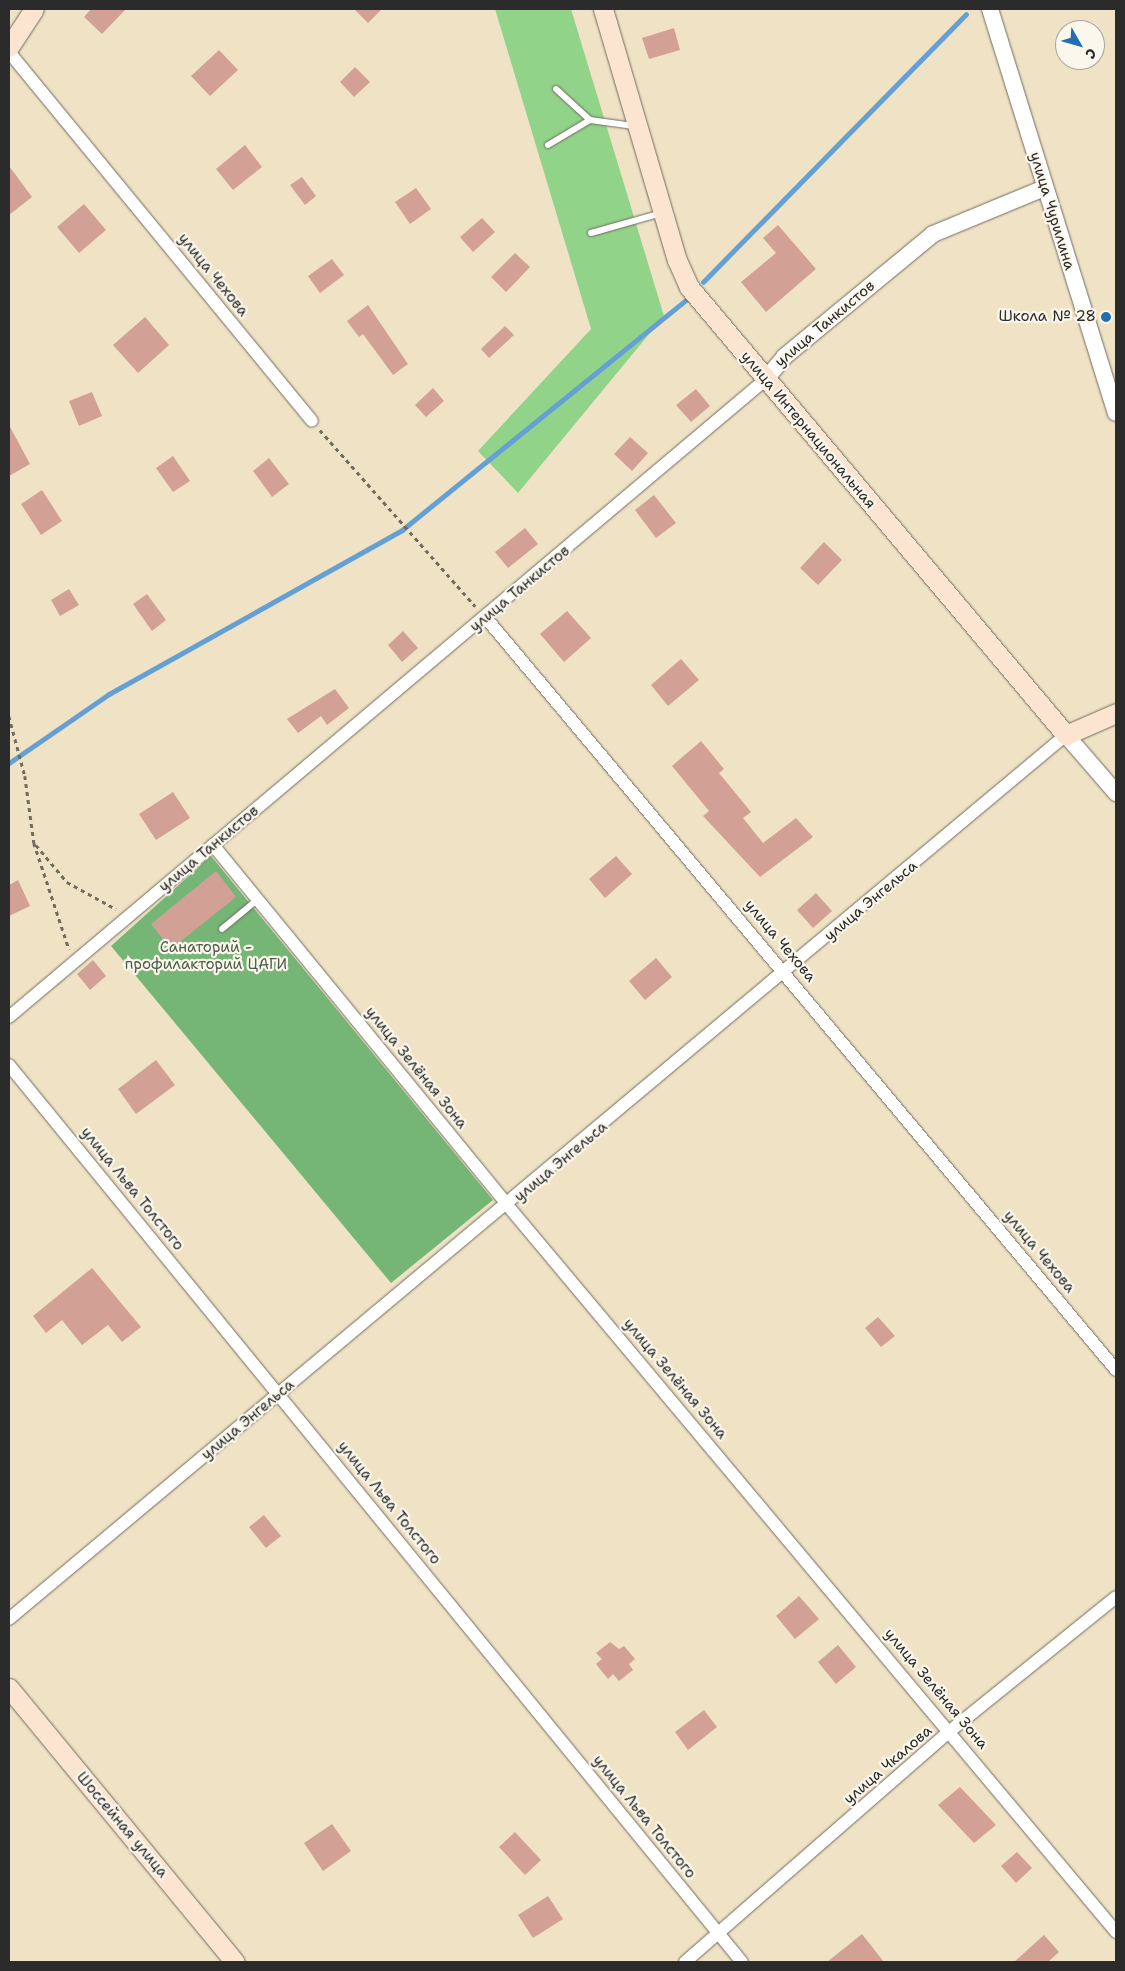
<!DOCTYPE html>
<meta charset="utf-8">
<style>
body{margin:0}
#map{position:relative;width:1125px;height:1971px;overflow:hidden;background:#f0e3c5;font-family:"Shantell Sans",sans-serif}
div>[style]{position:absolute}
.green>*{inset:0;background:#92d38a}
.forest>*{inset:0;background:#75b576}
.stream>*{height:4.5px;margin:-2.25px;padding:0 2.25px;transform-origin:2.25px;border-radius:2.25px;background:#65a0d5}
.building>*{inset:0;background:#d3a096}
.path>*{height:2.5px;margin-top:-1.25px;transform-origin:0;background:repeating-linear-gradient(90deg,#706b61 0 4px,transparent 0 8px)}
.roads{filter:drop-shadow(0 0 1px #706b61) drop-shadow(0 0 1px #706b61)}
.service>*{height:6px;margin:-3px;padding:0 3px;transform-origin:3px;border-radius:3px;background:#fff}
.minor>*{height:12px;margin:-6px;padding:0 6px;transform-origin:6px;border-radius:6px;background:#fff}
.tertiary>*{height:16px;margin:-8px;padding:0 8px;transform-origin:8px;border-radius:8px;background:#fff}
.secondary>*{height:19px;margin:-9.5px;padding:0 9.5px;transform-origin:9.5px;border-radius:9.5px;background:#fce5d0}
.dots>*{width:14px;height:14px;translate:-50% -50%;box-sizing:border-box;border:2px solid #fbf7ec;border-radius:50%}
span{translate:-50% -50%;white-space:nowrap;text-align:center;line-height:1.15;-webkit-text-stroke:4.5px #fbf7ec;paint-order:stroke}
.street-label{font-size:15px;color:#2b2b2b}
.poi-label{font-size:15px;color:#2b2b2b}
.right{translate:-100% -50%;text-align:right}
.park-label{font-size:15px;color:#4a5d48}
.frame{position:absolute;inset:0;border:10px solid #2b2b2b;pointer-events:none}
.north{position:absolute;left:1055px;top:20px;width:50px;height:50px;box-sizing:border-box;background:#fbf7ec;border:1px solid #a8a59f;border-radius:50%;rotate:128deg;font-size:14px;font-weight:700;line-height:20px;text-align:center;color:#2b2b2b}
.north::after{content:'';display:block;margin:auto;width:18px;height:22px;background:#1f6fb2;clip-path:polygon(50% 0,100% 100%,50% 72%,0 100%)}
</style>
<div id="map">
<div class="green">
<i style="clip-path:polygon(495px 9px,571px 9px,664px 316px,518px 493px,478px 451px,591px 329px)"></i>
</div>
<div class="forest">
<i style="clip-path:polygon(211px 856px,493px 1200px,391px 1283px,111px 946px)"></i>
</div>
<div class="stream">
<i style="left:703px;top:282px;width:375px;rotate:-45.5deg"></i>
<i style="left:9px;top:763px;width:121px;rotate:-34.6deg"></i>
<i style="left:109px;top:694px;width:336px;rotate:-29.2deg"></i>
<i style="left:402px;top:530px;width:365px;rotate:-39deg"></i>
</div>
<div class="building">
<i style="clip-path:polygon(91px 9px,126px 9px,102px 34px,84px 17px)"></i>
<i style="clip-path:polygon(354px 9px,382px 9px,368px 23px)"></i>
<i style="clip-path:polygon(674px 28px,680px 50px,649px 59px,642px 38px)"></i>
<i style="clip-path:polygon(219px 50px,238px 70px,210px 96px,191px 76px)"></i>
<i style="clip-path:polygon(355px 67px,370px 82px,354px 97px,340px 82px)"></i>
<i style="clip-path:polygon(245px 145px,262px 167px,233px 190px,216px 169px)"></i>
<i style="clip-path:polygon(9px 166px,32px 197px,9px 215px)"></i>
<i style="clip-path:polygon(302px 177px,316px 196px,305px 205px,290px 185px)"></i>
<i style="clip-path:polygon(416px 188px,431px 209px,410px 224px,395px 202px)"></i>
<i style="clip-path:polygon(84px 204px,106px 230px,79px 253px,57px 227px)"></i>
<i style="clip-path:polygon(482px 218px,495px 232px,473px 252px,460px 237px)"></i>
<i style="clip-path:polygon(778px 225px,816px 269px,766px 312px,741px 282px,776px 253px,763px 238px)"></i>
<i style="clip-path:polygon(515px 253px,530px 267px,506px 292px,491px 277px)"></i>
<i style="clip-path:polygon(332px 259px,344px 275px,320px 293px,308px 276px)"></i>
<i style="clip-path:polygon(368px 305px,408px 364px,393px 375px,363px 334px,359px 337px,347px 321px)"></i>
<i style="clip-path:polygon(145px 317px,169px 345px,138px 373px,113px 345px)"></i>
<i style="clip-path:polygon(505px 326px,514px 335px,489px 358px,481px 349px)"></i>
<i style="clip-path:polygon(433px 388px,444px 401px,426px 417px,415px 405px)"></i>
<i style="clip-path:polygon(696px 389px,710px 406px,691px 422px,676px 405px)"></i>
<i style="clip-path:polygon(92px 392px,102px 416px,79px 426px,69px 401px)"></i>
<i style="clip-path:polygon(9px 425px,30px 464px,9px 476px)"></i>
<i style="clip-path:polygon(630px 437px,648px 453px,632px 471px,614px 454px)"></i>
<i style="clip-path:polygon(173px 456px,190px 481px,173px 492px,156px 468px)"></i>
<i style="clip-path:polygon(269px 458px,289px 484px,272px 497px,253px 471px)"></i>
<i style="clip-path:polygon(42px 490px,62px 521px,41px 535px,21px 504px)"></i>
<i style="clip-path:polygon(654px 495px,676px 523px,656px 538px,635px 510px)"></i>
<i style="clip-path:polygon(525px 528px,538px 544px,508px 568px,495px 552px)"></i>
<i style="clip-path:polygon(824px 542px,842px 560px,818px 585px,800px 568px)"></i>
<i style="clip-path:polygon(69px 589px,79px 605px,60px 616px,51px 600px)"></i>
<i style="clip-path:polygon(147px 594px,166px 620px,152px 631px,133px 604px)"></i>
<i style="clip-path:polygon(567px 611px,591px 638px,564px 662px,540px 634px)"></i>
<i style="clip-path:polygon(403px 631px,418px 648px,402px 662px,388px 645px)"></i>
<i style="clip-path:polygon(681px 659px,699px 680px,668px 706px,651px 685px)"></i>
<i style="clip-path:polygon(335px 689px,349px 708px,327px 725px,321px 716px,298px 733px,287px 719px)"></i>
<i style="clip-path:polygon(701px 741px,724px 769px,719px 773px,751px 812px,743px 818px,763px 843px,796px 818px,813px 837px,760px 877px,703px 816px,709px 811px,672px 766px)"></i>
<i style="clip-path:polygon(173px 792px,190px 818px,156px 840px,139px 814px)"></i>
<i style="clip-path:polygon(616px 856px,632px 874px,605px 898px,589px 879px)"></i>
<i style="clip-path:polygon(216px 871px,236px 897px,171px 949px,151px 924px)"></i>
<i style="clip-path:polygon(18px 880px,30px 906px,9px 916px,9px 885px)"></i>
<i style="clip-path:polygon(816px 893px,832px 911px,813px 928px,797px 910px)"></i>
<i style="clip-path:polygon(656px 958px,672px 977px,645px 1000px,629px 981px)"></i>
<i style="clip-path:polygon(93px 960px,106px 976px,90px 990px,77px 974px)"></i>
<i style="clip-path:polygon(156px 1060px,175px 1085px,136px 1114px,118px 1089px)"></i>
<i style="clip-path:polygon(92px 1268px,141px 1327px,122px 1342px,108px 1325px,82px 1345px,62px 1320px,46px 1333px,33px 1316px)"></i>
<i style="clip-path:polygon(878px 1317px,895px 1336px,881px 1347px,865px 1328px)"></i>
<i style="clip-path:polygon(264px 1515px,281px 1536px,266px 1548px,249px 1527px)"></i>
<i style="clip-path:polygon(799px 1596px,819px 1619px,795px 1639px,776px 1616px)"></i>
<i style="clip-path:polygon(610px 1642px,619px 1649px,624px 1646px,635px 1659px,629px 1664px,633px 1670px,619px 1681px,613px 1674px,608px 1679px,596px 1664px,602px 1659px,596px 1653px)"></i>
<i style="clip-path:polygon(838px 1645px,856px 1667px,836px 1684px,818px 1662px)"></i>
<i style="clip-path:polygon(704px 1710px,717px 1727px,688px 1750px,675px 1732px)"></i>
<i style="clip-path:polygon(960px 1787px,996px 1825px,974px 1843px,938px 1805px)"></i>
<i style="clip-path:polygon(332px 1824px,351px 1851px,323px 1871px,304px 1843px)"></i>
<i style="clip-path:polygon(515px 1832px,541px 1860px,525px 1875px,499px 1847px)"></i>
<i style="clip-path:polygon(1017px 1852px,1032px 1868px,1016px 1883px,1001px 1866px)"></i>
<i style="clip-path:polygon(548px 1896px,563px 1919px,533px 1938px,518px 1915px)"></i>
<i style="clip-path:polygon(862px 1934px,884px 1962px,827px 1962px)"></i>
<i style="clip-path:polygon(1044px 1935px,1059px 1952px,1048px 1962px,1014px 1962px)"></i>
</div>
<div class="path">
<i style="left:320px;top:430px;width:235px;rotate:48.6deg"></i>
<i style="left:9px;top:716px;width:62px;rotate:75.1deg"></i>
<i style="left:25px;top:776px;width:68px;rotate:82.3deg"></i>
<i style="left:34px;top:843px;width:112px;rotate:71.7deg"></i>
<i style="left:36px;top:845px;width:48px;rotate:50deg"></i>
<i style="left:67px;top:882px;width:56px;rotate:28.9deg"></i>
</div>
<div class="roads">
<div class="service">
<i style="left:556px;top:89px;width:46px;rotate:42.4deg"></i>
<i style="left:548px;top:145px;width:49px;rotate:-30.8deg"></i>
<i style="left:590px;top:120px;width:44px;rotate:7.8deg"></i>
<i style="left:591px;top:233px;width:74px;rotate:-15.7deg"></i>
<i style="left:222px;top:929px;width:45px;rotate:-39.6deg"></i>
</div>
<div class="minor">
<i style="left:9px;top:52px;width:477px;rotate:50.6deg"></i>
<i style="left:486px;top:618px;width:981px;rotate:50.04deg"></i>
<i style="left:213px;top:845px;width:466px;rotate:50.7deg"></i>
<i style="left:508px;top:1206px;width:947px;rotate:50.05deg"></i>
<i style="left:9px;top:1017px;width:989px;rotate:-40.12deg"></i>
<i style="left:9px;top:1065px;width:1158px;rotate:50.75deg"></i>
<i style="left:9px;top:1619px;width:1378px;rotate:-39.91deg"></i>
<i style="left:685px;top:1962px;width:352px;rotate:-41.1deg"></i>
<i style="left:950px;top:1731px;width:213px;rotate:-38.9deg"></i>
</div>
<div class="tertiary">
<i style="left:990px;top:9px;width:423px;rotate:72.7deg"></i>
<i style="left:765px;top:380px;width:30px;rotate:-50deg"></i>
<i style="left:784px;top:357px;width:193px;rotate:-39.5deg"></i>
<i style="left:933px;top:234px;width:120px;rotate:-22.5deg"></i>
<i style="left:1066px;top:735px;width:77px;rotate:49.2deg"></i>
</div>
<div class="secondary">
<i style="left:603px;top:9px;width:262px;rotate:73.6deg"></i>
<i style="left:677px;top:260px;width:30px;rotate:66deg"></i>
<i style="left:689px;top:287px;width:586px;rotate:49.92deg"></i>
<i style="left:1066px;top:735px;width:55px;rotate:-23.7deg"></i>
<i style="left:9px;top:47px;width:45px;rotate:-56.7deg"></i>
<i style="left:9px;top:1688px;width:355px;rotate:50.5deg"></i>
</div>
</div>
<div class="dots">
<i style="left:1106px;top:317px;background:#1f6fb2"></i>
</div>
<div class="street-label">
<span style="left:1052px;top:211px;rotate:73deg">улица Чурилина</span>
<span style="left:213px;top:275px;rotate:51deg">улица Чехова</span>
<span style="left:825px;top:324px;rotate:-40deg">улица Танкистов</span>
<span style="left:808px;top:430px;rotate:50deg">улица Интернациональная</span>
<span style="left:520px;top:589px;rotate:-40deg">улица Танкистов</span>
<span style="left:209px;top:849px;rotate:-40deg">улица Танкистов</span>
<span style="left:871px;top:901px;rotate:-40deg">улица Энгельса</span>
<span style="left:780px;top:941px;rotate:50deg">улица Чехова</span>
<span style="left:416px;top:1068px;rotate:51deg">улица Зелёная Зона</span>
<span style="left:561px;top:1162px;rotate:-40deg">улица Энгельса</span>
<span style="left:132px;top:1189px;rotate:51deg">улица Льва Толстого</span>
<span style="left:1039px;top:1252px;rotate:50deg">улица Чехова</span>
<span style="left:675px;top:1379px;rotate:50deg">улица Зелёная Зона</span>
<span style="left:248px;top:1420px;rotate:-40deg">улица Энгельса</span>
<span style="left:389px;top:1503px;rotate:51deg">улица Льва Толстого</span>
<span style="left:936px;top:1689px;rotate:50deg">улица Зелёная Зона</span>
<span style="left:888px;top:1765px;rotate:-41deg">улица Чкалова</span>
<span style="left:644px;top:1817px;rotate:51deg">улица Льва Толстого</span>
<span style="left:122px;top:1825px;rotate:50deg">Шоссейная улица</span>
</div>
<div class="poi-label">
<span class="right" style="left:1096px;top:317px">Школа № 28</span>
</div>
<div class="park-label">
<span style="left:206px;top:956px">Санаторий -<br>профилакторий ЦАГИ</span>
</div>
<div class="frame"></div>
<div class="north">С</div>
</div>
